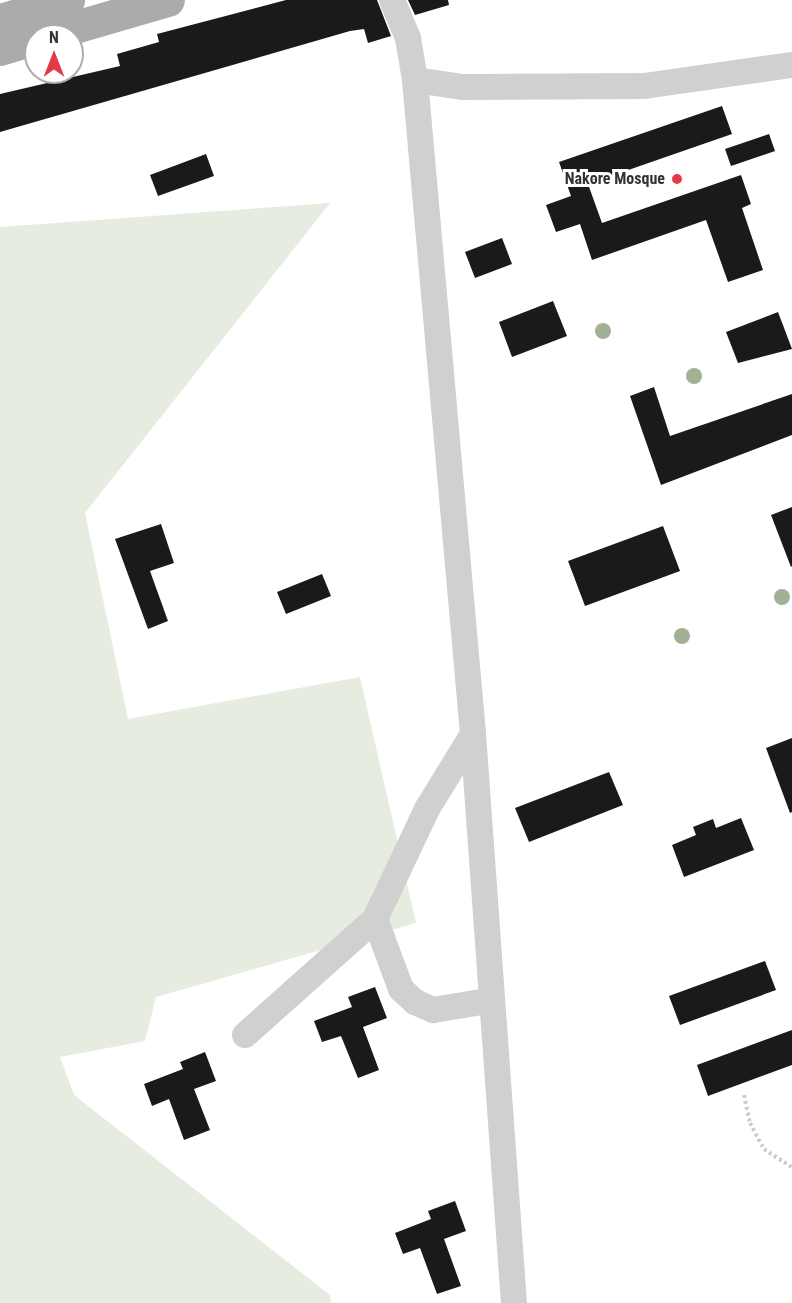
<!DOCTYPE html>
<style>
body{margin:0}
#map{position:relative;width:792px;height:1303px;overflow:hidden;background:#fff;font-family:"Roboto Condensed",sans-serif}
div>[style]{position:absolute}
.green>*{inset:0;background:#e6ecdf}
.building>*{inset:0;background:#1a1a1a}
.path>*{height:4px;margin-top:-2px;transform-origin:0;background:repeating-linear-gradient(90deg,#cdcdcd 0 3px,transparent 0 6px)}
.street>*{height:26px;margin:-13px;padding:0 13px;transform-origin:13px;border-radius:13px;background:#d0d0d0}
.primary>*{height:33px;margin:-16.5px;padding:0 16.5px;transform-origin:16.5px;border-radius:16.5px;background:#ababab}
.trees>*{width:16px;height:16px;margin:-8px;border-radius:50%;background:#a2b095}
.dots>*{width:16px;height:16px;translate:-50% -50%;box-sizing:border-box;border:3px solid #fff;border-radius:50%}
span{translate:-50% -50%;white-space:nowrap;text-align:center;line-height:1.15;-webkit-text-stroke:6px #fff;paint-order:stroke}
.poi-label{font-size:16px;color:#333;font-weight:700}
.right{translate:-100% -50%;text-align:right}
.north{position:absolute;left:24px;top:24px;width:60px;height:60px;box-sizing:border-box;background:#fff;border:2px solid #adadad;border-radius:50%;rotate:0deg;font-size:16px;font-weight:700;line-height:24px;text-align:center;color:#333}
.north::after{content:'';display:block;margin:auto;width:21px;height:27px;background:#e63946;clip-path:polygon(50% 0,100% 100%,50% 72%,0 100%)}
</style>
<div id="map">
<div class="green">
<i style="clip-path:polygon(330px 203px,85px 513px,128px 719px,360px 677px,416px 923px,156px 997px,145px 1041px,60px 1057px,74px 1095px,330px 1295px,331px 1303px,0 1303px,0 227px)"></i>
</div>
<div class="building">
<i style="clip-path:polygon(286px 0,377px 0,391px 36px,368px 43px,364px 29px,350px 31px,0 132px,0 94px,120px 66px,117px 54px,159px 42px,157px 34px)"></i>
<i style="clip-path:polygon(408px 0,448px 0,449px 5px,415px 15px)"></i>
<i style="clip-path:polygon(722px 106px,732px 134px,588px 184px,602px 223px,741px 175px,751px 204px,742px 208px,763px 270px,728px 282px,706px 220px,592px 260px,580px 224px,556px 232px,546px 205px,571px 196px,559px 162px)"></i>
<i style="clip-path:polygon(769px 134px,775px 151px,731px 166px,725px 149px)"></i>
<i style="clip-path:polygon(206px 154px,214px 176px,158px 196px,150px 175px)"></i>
<i style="clip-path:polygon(502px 238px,512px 264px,475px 278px,465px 252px)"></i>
<i style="clip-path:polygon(553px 301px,567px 336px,512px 357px,499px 322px)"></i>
<i style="clip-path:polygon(778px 312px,792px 349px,738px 363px,726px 332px)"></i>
<i style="clip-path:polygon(654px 387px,670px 436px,792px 394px,792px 435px,661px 485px,630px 396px)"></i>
<i style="clip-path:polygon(792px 507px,792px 566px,791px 567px,771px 515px)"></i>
<i style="clip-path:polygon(161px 524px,174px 563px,150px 571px,168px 621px,148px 629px,115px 539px)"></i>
<i style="clip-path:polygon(663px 526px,680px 571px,585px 606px,568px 561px)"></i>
<i style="clip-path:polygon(322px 574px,331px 596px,286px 614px,277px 592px)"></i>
<i style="clip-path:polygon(792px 738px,792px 812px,790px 813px,766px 748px)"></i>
<i style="clip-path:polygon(609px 772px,623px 805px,529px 842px,515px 808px)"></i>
<i style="clip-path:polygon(741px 818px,754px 850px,684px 877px,672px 845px,696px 835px,693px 827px,713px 819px,716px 828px)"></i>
<i style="clip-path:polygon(765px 961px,776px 990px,680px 1025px,669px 996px)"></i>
<i style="clip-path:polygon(375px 987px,387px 1018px,363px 1027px,379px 1070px,358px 1078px,341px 1036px,322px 1042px,314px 1021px,352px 1007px,348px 997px)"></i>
<i style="clip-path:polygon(792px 1030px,792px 1065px,708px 1096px,697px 1065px)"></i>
<i style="clip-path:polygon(205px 1052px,216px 1081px,194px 1089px,210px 1130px,184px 1140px,169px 1099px,152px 1106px,144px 1084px,183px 1069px,180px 1062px)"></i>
<i style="clip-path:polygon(455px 1201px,466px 1231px,444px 1239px,461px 1286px,437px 1294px,420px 1248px,403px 1254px,395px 1233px,431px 1219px,428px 1211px)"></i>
</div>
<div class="path">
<i style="left:744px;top:1095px;width:29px;rotate:78deg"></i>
<i style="left:750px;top:1123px;width:30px;rotate:62deg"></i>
<i style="left:764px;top:1149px;width:33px;rotate:33deg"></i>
</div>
<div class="street">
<i style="left:392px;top:0;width:41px;rotate:67.2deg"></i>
<i style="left:408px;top:38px;width:43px;rotate:80.5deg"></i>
<i style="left:415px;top:80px;width:49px;rotate:8.3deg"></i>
<i style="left:463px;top:87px;width:181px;rotate:-0.3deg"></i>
<i style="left:644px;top:86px;width:149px;rotate:-8.1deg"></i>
<i style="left:415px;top:80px;width:657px;rotate:84.93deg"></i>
<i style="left:473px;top:734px;width:570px;rotate:85.88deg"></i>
<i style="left:375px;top:919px;width:75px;rotate:69.6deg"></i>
<i style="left:401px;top:989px;width:19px;rotate:43deg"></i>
<i style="left:415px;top:1002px;width:20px;rotate:24deg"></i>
<i style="left:433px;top:1010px;width:56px;rotate:-9.3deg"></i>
<i style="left:245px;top:1035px;width:174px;rotate:-41.7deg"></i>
<i style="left:375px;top:919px;width:122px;rotate:-64.7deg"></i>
<i style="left:427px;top:809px;width:88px;rotate:-58.5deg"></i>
</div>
<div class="primary">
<i style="left:0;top:20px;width:71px;rotate:-16.4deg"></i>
<i style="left:44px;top:36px;width:129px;rotate:-16.2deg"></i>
<i style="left:0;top:49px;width:38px;rotate:-17deg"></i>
</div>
<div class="trees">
<i style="left:603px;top:331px"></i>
<i style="left:694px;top:376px"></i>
<i style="left:782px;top:597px"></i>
<i style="left:682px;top:636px"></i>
</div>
<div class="dots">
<i style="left:677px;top:179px;background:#e63946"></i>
</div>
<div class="poi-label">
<span class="right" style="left:665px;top:179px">Nakore Mosque</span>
</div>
<div class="north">N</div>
</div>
